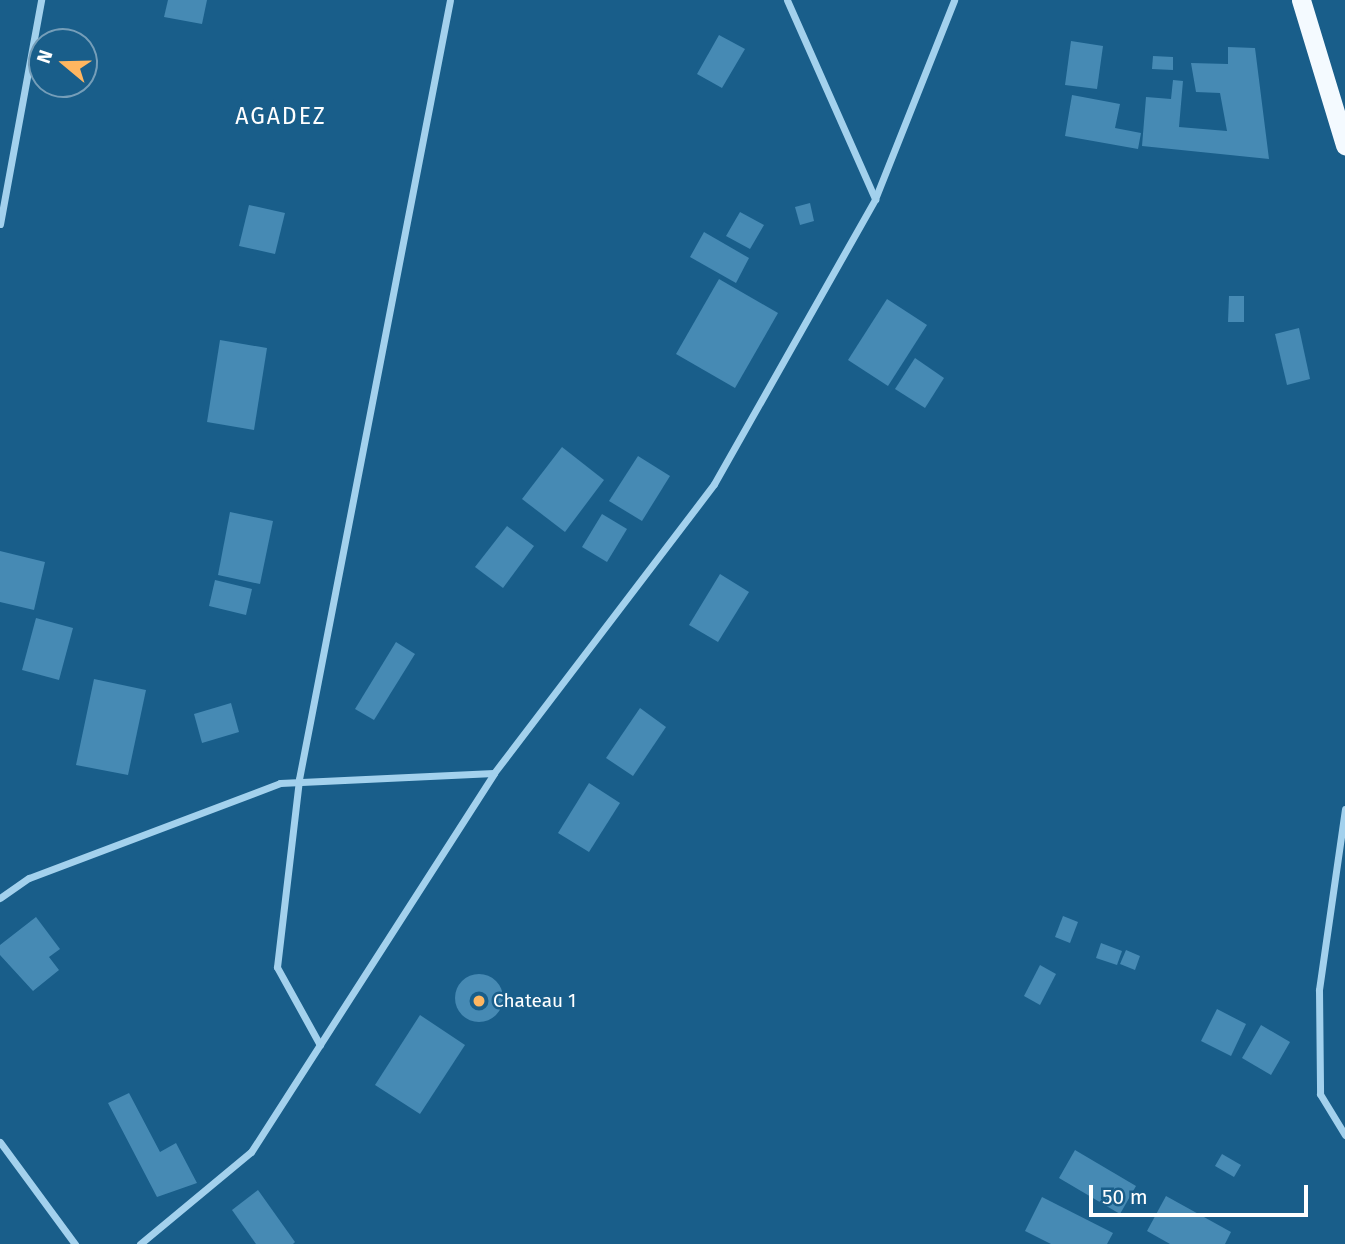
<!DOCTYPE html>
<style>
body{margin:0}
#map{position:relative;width:1345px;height:1244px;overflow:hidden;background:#195e8a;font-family:"Fira Sans",sans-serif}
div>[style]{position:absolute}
.building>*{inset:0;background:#468ab4}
.round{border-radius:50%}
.minor>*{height:7px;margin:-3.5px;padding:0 3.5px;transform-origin:3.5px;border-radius:3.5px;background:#a3d1ed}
.trunk>*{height:19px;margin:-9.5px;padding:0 9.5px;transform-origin:9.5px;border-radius:9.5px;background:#f4faff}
.dots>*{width:19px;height:19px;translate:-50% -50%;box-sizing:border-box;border:4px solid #195e8a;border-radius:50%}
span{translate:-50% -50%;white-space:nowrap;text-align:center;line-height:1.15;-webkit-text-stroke:5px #195e8a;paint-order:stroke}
.poi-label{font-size:19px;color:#fff}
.left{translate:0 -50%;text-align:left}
.quarter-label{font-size:23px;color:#fff;letter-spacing:2px}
.north{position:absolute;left:28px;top:28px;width:70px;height:70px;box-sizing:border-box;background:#195e8a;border:2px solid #759eb9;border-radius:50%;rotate:289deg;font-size:19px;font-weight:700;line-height:28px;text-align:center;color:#fff}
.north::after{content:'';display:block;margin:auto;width:24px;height:32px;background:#ffb660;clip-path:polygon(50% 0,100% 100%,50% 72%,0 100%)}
.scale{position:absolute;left:1089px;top:1185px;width:219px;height:32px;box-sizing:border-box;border:4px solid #fff;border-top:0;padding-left:9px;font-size:21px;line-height:24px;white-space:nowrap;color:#fff;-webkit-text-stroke:5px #195e8a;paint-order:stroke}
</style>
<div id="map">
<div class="building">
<i style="clip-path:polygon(168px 0,207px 0,202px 24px,164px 17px)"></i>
<i style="clip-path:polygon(719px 35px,745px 49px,722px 88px,697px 74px)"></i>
<i style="clip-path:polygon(1071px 41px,1103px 46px,1097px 89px,1065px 85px)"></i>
<i style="clip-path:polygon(1228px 47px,1255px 48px,1269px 159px,1142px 146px,1146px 97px,1171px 99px,1173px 80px,1183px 81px,1179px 127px,1227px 131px,1220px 93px,1196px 92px,1191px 63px,1228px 64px)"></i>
<i style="clip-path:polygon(1153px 56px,1173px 57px,1173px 70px,1152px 69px)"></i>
<i style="clip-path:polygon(1072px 95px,1120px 104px,1115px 128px,1141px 133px,1138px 149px,1065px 136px)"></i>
<i style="clip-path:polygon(810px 203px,814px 221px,800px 225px,795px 207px)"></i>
<i style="clip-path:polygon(249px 205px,285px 213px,275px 254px,239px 246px)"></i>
<i style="clip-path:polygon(740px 212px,764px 225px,750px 249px,726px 236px)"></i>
<i style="clip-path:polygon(704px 232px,749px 258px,736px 283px,690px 257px)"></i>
<i style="clip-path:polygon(719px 279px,778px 313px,735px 388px,676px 354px)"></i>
<i style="clip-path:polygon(1229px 296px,1244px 296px,1244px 322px,1228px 322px)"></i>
<i style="clip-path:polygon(887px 299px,927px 325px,888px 386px,848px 360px)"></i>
<i style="clip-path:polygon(1299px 328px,1310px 379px,1287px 385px,1275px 334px)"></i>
<i style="clip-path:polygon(220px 340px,267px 348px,254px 430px,207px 422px)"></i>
<i style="clip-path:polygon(915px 358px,944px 378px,925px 408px,895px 389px)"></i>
<i style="clip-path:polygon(562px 447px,604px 480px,565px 532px,522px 499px)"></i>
<i style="clip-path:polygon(638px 456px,670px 476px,642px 521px,609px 501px)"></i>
<i style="clip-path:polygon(230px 512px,273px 521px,260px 584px,218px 575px)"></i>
<i style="clip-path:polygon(602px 514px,627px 529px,607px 562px,582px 547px)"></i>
<i style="clip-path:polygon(507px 526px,534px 546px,503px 588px,475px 567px)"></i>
<i style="clip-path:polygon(0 551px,45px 562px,34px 610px,0 602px)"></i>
<i style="clip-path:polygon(720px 574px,749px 592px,718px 642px,689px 625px)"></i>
<i style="clip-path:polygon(215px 580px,252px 589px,246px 615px,209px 606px)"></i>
<i style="clip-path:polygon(36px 618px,73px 628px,59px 680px,22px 670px)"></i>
<i style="clip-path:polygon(396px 642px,415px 654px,374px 720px,355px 709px)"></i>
<i style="clip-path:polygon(94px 679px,146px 690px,128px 775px,76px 765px)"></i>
<i style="clip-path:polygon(231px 703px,239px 732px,202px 743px,194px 714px)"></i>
<i style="clip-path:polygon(640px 708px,666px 727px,633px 776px,606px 758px)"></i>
<i style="clip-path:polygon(589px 783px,620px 803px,589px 852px,558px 833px)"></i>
<i style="clip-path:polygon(1063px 916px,1078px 922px,1070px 943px,1055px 937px)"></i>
<i style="clip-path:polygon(36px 917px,60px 949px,49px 957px,59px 970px,33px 991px,0 955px,0 945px)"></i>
<i style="clip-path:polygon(1101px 943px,1122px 951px,1117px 965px,1096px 958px)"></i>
<i style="clip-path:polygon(1126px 950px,1140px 956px,1135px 970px,1120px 964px)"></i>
<i style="clip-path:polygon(1040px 965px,1056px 974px,1040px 1005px,1024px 996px)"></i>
<i class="round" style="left:455px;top:974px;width:48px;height:48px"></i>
<i style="clip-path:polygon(1217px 1009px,1246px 1024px,1231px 1056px,1201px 1041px)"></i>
<i style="clip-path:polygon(420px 1015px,465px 1045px,420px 1114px,375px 1085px)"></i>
<i style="clip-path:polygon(1261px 1025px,1290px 1042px,1271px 1075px,1242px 1058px)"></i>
<i style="clip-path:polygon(129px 1093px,160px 1152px,176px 1143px,197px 1183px,157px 1197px,108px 1103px)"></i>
<i style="clip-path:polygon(1075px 1150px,1136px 1186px,1120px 1214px,1059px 1178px)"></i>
<i style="clip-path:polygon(1222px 1154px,1241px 1165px,1234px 1177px,1215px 1166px)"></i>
<i style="clip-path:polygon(258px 1190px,295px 1242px,293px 1244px,256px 1244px,232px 1210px)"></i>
<i style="clip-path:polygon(1166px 1196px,1231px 1232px,1225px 1244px,1170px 1244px,1147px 1231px)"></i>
<i style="clip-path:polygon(1042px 1197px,1113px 1233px,1107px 1244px,1051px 1244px,1025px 1231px)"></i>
</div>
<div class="minor">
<i style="left:787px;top:0;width:218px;rotate:66.1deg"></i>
<i style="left:0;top:224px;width:228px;rotate:-79.6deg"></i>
<i style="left:1345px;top:809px;width:183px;rotate:98.2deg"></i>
<i style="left:1319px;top:990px;width:104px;rotate:89.4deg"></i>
<i style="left:1320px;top:1094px;width:48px;rotate:58.6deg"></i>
<i style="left:0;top:898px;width:35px;rotate:-35deg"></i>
<i style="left:29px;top:878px;width:268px;rotate:-20.7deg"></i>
<i style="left:280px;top:783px;width:214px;rotate:-2.7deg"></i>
<i style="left:320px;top:1045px;width:89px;rotate:-118.9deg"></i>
<i style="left:277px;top:967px;width:189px;rotate:-83.3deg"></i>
<i style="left:299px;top:779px;width:793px;rotate:-79.03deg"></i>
<i style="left:0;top:1142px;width:127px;rotate:53.7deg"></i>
<i style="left:140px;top:1244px;width:144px;rotate:-39.7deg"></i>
<i style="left:251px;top:1152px;width:450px;rotate:-57.3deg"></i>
<i style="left:494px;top:773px;width:363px;rotate:-52.7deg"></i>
<i style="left:714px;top:484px;width:327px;rotate:-60.5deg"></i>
<i style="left:875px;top:199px;width:214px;rotate:-68.3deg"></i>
</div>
<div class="trunk">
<i style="left:1301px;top:0;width:152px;rotate:73.1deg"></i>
</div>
<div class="dots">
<i style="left:479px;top:1001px;background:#ffb660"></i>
</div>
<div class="poi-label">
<span class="left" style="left:493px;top:1001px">Chateau 1</span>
</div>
<div class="quarter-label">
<span style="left:281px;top:116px">AGADEZ</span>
</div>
<div class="north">N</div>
<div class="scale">50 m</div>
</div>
